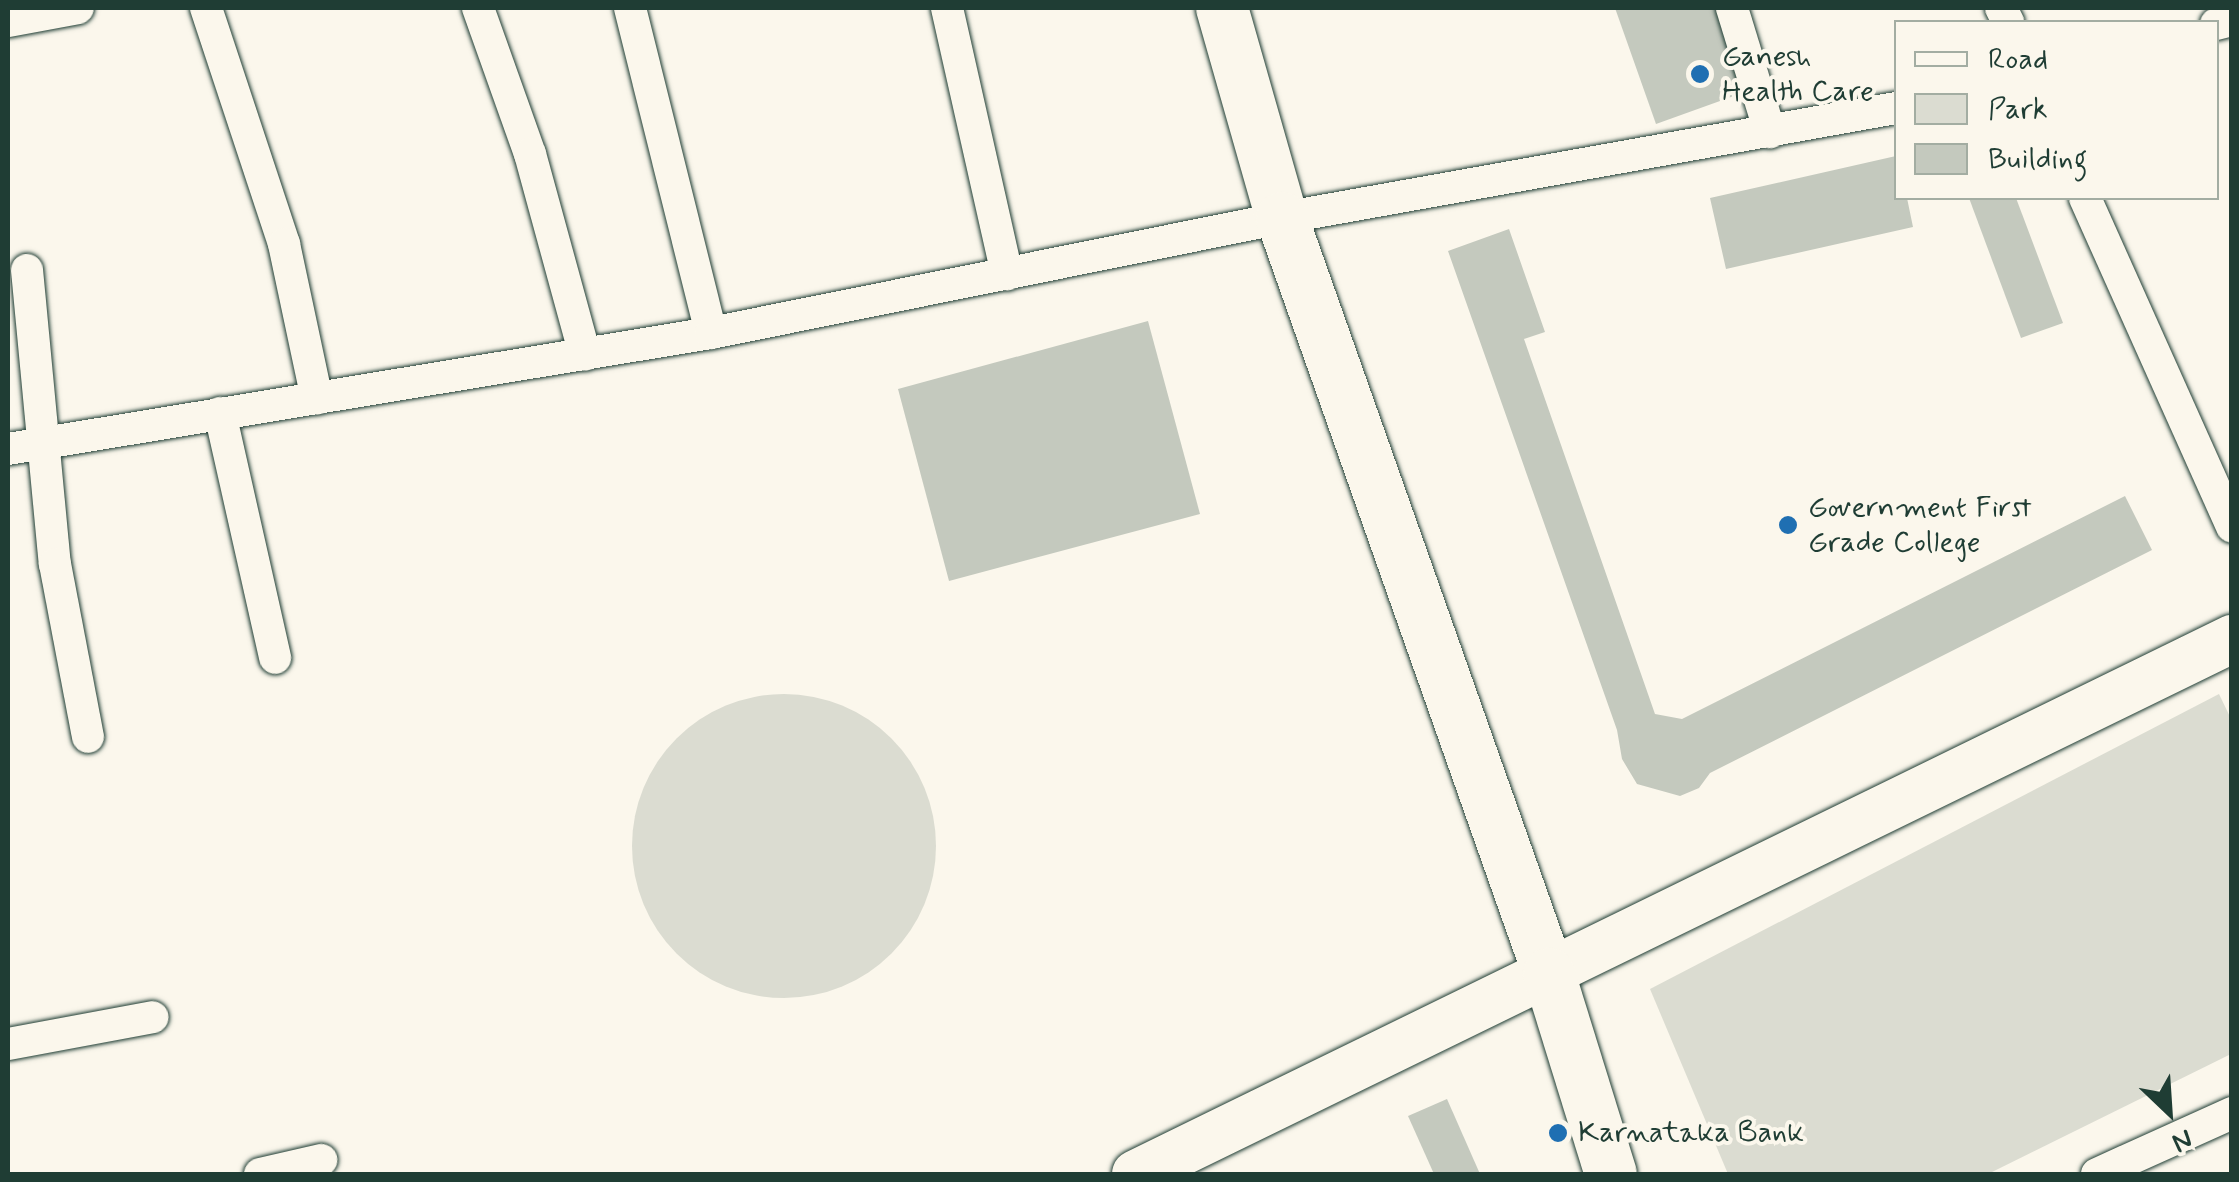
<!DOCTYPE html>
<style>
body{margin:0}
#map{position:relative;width:2239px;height:1182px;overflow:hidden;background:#fbf7ec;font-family:Mynerve,sans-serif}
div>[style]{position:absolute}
.green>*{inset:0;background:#dbdcd1}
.round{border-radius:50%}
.building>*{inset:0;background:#c4c9be}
.roads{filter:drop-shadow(0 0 2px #1f3d34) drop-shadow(0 0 2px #1f3d34)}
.street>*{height:32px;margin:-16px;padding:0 16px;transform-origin:16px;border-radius:16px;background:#fbf7ec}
.secondary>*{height:48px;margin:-24px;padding:0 24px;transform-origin:24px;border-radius:24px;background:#fbf7ec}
.primary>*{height:52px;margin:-26px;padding:0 26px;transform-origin:26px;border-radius:26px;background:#fbf7ec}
.dots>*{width:28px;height:28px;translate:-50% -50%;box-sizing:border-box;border:5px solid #fbf7ec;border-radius:50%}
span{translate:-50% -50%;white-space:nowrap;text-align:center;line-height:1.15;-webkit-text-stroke:8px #fbf7ec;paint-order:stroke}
.poi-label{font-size:30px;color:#1f3d34}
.left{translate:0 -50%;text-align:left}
.frame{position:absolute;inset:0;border:10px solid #1f3d34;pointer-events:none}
.legend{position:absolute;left:1894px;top:20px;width:325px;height:180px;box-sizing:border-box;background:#fbf7ec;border:2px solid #a3ada2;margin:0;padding:12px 18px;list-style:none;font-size:30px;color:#1f3d34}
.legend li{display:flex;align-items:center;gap:20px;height:50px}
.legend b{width:50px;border:2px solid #a3ada2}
.north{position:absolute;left:2119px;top:1062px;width:100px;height:100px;-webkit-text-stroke:8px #fbf7ec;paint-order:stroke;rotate:155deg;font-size:28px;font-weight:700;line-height:40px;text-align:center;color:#1f3d34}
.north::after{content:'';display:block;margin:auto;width:35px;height:45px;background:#1f3d34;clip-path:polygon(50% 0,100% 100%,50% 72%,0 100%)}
</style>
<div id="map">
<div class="green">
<i style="clip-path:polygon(2219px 694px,2232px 721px,2231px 1054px,1988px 1174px,1728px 1174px,1650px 989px)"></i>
<i class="round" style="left:632px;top:694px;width:304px;height:304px"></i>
</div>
<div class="building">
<i style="clip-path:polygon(1615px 8px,1715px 8px,1745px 92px,1656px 124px)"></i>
<i style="clip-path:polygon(1896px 156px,1896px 198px,1907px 198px,1913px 227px,1726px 269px,1710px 198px)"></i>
<i style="clip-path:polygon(1969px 198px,2016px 198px,2063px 323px,2021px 338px)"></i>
<i style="clip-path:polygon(1509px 229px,1545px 332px,1524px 339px,1655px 714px,1682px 719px,2125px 496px,2152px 550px,1710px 773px,1699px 788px,1680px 796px,1637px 784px,1622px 759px,1617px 730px,1448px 251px)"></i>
<i style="clip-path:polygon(1148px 321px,1200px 514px,949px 581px,898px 389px)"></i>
<i style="clip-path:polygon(1447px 1099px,1480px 1174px,1434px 1174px,1408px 1116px)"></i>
</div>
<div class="roads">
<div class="street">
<i style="left:206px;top:8px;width:249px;rotate:71.7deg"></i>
<i style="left:284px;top:244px;width:158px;rotate:78deg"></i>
<i style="left:478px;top:8px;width:155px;rotate:70.4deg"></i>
<i style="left:530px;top:154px;width:208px;rotate:74.7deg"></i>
<i style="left:630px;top:8px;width:335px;rotate:76deg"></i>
<i style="left:947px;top:8px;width:273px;rotate:77.3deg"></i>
<i style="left:1732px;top:8px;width:130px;rotate:73deg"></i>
<i style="left:2001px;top:8px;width:16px;rotate:63deg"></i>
<i style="left:8px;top:21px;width:71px;rotate:-10.5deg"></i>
<i style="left:2216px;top:24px;width:16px;rotate:-14deg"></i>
<i style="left:2085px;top:198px;width:360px;rotate:65.9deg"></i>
<i style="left:27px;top:270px;width:295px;rotate:84.6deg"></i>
<i style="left:55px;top:564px;width:176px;rotate:79.2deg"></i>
<i style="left:220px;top:413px;width:251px;rotate:77.3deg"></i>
<i style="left:8px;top:449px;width:713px;rotate:-9.37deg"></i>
<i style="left:711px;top:333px;width:582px;rotate:-11.39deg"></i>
<i style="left:1282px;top:218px;width:624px;rotate:-10.16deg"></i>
<i style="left:8px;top:1044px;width:147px;rotate:-10.5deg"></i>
<i style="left:260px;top:1174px;width:63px;rotate:-12.9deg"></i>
<i style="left:2097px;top:1174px;width:148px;rotate:-24.3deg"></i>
</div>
<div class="secondary">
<i style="left:1136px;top:1174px;width:1220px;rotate:-26.02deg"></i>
</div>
<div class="primary">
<i style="left:1222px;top:8px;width:218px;rotate:74.1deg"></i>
<i style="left:1282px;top:218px;width:802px;rotate:70.55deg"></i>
<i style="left:1549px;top:974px;width:209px;rotate:72.8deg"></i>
</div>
</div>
<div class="dots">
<i style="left:1700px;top:74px;background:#1f6fb2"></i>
<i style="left:1788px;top:525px;background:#1f6fb2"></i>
<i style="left:1558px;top:1133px;background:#1f6fb2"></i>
</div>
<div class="poi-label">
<span class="left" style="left:1722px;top:74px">Ganesh<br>Health Care</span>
<span class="left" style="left:1808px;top:525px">Government First<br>Grade College</span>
<span class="left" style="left:1578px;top:1133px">Karnataka Bank</span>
</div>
<div class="frame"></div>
<ul class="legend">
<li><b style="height:12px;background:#fbf7ec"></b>Road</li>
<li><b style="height:28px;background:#dbdcd1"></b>Park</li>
<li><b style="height:28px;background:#c4c9be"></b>Building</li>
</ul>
<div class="north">N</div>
</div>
